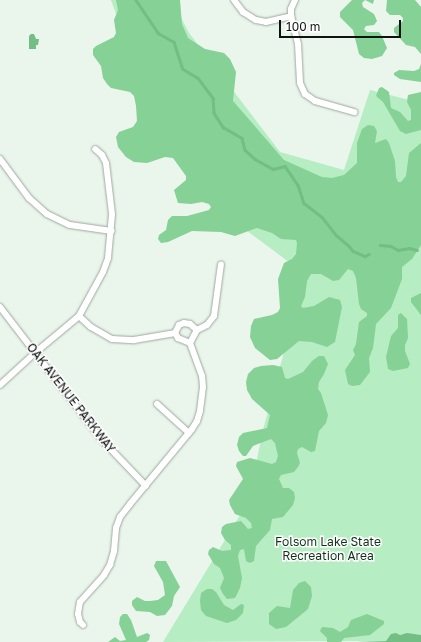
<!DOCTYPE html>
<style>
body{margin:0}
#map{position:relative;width:421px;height:642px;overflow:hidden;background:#eaf5ec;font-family:"Golos Text",sans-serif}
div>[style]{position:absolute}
.green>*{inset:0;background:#b6edc2}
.forest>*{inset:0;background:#85d196}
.water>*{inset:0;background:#72be85}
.stream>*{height:2.5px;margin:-1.25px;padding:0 1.25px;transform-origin:1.25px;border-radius:1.25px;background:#72be85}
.roads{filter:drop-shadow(0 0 1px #9da89f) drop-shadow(0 0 1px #9da89f)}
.street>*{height:6px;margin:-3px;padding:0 3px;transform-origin:3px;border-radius:3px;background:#fff}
span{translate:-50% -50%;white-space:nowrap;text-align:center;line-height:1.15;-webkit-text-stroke:3px #fff;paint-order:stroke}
.street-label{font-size:12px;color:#0f1310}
.park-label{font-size:12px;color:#11321b}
.scale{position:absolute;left:279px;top:20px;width:122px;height:18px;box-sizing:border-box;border:2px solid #0f1310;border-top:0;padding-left:5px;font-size:12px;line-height:14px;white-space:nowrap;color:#0f1310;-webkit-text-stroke:3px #fff;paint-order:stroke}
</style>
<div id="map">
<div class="green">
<i style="clip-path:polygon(111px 0,172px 0,189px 33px,280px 152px,344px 170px,370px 90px,421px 103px,421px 635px,403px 634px,390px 638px,386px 641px,163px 642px,248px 502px,263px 430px,305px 274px,223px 213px,129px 49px)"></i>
</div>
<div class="forest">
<i style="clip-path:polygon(116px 0,180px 0,182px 24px,188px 38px,205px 49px,224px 53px,230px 59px,236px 72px,233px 101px,284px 160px,322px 177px,332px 178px,344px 175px,357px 163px,357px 143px,362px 129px,368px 125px,374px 126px,377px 131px,375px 143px,386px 139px,389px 143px,395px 161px,396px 177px,398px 182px,401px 182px,406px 176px,409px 153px,421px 143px,421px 245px,412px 259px,402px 267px,402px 279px,391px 308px,376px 324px,373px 348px,369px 358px,370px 372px,360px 385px,352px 386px,348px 384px,345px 370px,355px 355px,353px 350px,356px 344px,359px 322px,367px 316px,367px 313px,361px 309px,359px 304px,356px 278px,353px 271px,348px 269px,339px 280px,333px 281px,321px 274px,311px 274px,307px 281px,305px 297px,301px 306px,303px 308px,314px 306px,329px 297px,340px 300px,342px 307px,335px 342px,327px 347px,312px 342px,299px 341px,277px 359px,270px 360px,255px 348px,250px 337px,251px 326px,254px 319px,272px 315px,278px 312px,280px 308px,278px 279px,284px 263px,292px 259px,296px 254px,297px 243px,296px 240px,281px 239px,272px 233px,257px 228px,235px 236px,221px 232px,192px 231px,168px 242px,161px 243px,158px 239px,159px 235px,166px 230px,168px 220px,172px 216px,187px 216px,209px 210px,211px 207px,209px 204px,202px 202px,191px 204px,178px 203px,174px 190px,186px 180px,186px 176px,173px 158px,165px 157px,147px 163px,134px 162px,126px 157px,118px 147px,116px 137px,119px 132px,133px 127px,137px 121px,136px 106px,134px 96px,130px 92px,111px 88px,107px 84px,103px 78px,101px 66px,93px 55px,93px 49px,96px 46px,114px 37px,116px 33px,114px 20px,118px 10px)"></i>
<i style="clip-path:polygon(352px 0,374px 0,373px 4px,365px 0,362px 3px,363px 7px,374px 14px,377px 21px,374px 25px,366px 26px,364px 29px,367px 32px,379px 32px,382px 36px,387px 48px,382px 56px,372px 59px,364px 58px,359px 54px,353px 30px,340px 17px,340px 12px)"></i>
<i style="clip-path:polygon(387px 0,415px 0,421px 7px,421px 54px,415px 47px,406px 45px,394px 32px,394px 28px,403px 21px,403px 18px,400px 15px,390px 15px,386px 11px)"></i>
<i style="clip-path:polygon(421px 64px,421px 82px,400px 79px,394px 75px,394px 73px,399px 70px,414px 71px,419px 69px)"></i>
<i style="clip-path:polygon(382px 87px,389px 92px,391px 108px,400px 112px,408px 121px,411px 120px,411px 110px,407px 102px,408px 95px,421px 92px,421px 130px,406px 134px,400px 131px,383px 102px,376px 96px,379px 88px)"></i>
<i style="clip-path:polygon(421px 293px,421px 315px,411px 302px,411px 298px)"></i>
<i style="clip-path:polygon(401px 313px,407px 319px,408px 338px,405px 345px,405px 351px,410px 364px,408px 368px,393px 371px,388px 369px,386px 357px,391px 336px,398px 328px,398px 315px)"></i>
<i style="clip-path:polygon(319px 356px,324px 356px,328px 364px,324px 374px,319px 382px,318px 389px,321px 393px,328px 415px,326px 423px,319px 431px,315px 451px,311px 452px,302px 447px,298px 449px,297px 453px,300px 463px,298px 467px,294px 472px,281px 475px,279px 479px,283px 488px,289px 488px,294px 492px,295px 498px,293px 505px,283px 517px,272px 519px,270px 530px,256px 546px,254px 561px,250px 563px,246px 561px,244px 549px,240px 550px,238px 556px,242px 578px,240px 588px,235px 598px,227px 599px,223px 594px,220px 588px,224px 578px,220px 568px,214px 564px,208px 554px,209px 550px,213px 547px,222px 551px,231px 550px,231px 545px,225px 540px,221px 533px,222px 527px,226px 524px,241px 521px,248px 529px,252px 528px,251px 523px,246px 518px,235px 514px,230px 505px,229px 500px,243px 479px,236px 466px,237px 462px,250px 458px,272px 464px,276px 462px,278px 456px,275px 443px,271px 439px,253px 446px,246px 456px,243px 456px,239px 451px,237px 445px,239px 437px,243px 433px,267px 428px,270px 415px,252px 399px,247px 390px,246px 382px,248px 374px,254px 368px,261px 366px,273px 365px,282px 367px,285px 378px,288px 379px,303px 372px,312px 361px)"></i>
<i style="clip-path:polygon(156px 561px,166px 561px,180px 587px,174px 596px,172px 606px,165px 615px,157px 616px,150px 612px,136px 611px,132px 605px,132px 601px,137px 597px,145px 601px,150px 601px,158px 600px,165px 595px,163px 582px,154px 566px)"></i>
<i style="clip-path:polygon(305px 581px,311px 587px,312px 596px,308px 609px,286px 627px,276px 629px,269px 624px,269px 613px,277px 606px,290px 608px,293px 590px,299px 583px)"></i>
<i style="clip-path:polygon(207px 589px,212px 589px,216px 592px,224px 605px,233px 610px,241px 604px,244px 605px,243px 613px,236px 620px,227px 623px,206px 616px,201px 610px,200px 601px,201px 593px)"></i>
<i style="clip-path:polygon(123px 614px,127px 614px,131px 620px,137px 637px,147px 633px,150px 635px,149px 640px,146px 642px,108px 642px,115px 637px,120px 641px,126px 640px,119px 624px,120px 617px)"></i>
<i style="clip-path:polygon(367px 614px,384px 621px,384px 624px,370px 635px,344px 638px,341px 642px,327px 642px,327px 638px,320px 631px,322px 627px,333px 628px,340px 632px,348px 627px,351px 620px)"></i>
</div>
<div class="water">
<i style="clip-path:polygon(31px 34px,34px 34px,36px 39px,39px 39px,38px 45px,36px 45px,36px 49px,29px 49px,29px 36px)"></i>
<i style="clip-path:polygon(396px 633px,400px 635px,407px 633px,421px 635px,421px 642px,356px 642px,386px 641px,391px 634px)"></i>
</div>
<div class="stream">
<i style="left:136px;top:0;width:40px;rotate:56deg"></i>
<i style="left:158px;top:33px;width:18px;rotate:29deg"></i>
<i style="left:174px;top:42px;width:28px;rotate:72deg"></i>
<i style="left:183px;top:69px;width:17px;rotate:31deg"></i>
<i style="left:198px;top:78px;width:25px;rotate:53deg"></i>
<i style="left:213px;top:98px;width:15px;rotate:86deg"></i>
<i style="left:214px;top:113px;width:17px;rotate:57deg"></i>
<i style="left:223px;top:127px;width:22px;rotate:30deg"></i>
<i style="left:242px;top:138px;width:12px;rotate:76deg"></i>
<i style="left:245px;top:150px;width:13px;rotate:42deg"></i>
<i style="left:255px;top:159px;width:21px;rotate:29deg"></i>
<i style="left:273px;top:169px;width:12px;rotate:-14deg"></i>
<i style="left:285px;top:166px;width:23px;rotate:56deg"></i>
<i style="left:298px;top:185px;width:19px;rotate:72deg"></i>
<i style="left:304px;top:203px;width:23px;rotate:38deg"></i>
<i style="left:322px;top:217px;width:23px;rotate:52deg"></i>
<i style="left:336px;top:235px;width:17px;rotate:40deg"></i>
<i style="left:349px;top:246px;width:6px;rotate:51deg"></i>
<i style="left:353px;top:251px;width:13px;rotate:23deg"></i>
<i style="left:365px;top:256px;width:4px;rotate:-27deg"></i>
<i style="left:380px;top:245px;width:11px;rotate:5deg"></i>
<i style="left:391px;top:246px;width:8px;rotate:30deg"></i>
<i style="left:398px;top:250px;width:11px;rotate:-10deg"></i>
<i style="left:409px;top:248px;width:8px;rotate:14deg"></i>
</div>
<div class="roads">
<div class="street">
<i style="left:234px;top:0;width:15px;rotate:53deg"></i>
<i style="left:243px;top:12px;width:15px;rotate:32deg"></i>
<i style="left:256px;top:20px;width:10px;rotate:11deg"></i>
<i style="left:266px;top:22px;width:26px;rotate:-13deg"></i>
<i style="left:291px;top:16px;width:7px;rotate:-90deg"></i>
<i style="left:291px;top:9px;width:10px;rotate:-66deg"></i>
<i style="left:291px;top:16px;width:29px;rotate:76deg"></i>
<i style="left:298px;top:44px;width:39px;rotate:87deg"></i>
<i style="left:300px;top:83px;width:12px;rotate:66deg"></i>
<i style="left:305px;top:94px;width:12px;rotate:35deg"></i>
<i style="left:315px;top:101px;width:41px;rotate:15.8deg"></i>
<i style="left:0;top:159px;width:49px;rotate:53.4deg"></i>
<i style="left:29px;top:198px;width:24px;rotate:42deg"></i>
<i style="left:47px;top:214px;width:25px;rotate:26deg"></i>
<i style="left:70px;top:225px;width:42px;rotate:8.1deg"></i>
<i style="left:0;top:307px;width:169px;rotate:52.5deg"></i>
<i style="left:103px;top:441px;width:62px;rotate:46.3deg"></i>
<i style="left:79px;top:316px;width:16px;rotate:43deg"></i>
<i style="left:91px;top:327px;width:24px;rotate:30deg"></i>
<i style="left:112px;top:339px;width:22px;rotate:3deg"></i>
<i style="left:134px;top:340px;width:42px;rotate:-9.7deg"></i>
<i style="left:175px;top:333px;width:9px;rotate:-63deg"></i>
<i style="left:179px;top:325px;width:5px;rotate:-22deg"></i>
<i style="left:184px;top:323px;width:6px;rotate:9deg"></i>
<i style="left:190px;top:324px;width:9px;rotate:41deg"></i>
<i style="left:197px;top:330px;width:11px;rotate:-27deg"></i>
<i style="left:207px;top:325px;width:11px;rotate:-52deg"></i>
<i style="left:214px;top:316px;width:52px;rotate:-82.3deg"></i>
<i style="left:175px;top:333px;width:6px;rotate:59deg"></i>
<i style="left:178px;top:338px;width:13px;rotate:23deg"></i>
<i style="left:0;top:385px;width:49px;rotate:-42.5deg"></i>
<i style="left:36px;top:352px;width:56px;rotate:-39.9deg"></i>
<i style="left:79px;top:316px;width:50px;rotate:-61.4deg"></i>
<i style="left:103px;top:272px;width:15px;rotate:-70deg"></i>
<i style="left:108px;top:258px;width:44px;rotate:-84.8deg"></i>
<i style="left:112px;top:214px;width:51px;rotate:-96.7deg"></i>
<i style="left:106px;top:163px;width:9px;rotate:-117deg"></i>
<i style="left:102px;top:155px;width:9px;rotate:-139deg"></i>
<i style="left:157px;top:404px;width:43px;rotate:42.2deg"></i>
<i style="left:83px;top:625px;width:4px;rotate:-135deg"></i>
<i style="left:80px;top:622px;width:8px;rotate:-104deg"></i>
<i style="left:78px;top:614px;width:12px;rotate:-81deg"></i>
<i style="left:80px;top:602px;width:36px;rotate:-48deg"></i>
<i style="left:104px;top:575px;width:12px;rotate:-59deg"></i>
<i style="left:110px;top:565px;width:15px;rotate:-74deg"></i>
<i style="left:114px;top:551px;width:23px;rotate:-85deg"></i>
<i style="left:116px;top:528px;width:12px;rotate:-70deg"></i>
<i style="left:120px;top:517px;width:16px;rotate:-52deg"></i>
<i style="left:130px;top:504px;width:97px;rotate:-50.4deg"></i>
<i style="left:192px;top:429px;width:9px;rotate:-58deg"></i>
<i style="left:197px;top:421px;width:10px;rotate:-73deg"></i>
<i style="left:200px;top:411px;width:24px;rotate:-83deg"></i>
<i style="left:203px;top:387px;width:11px;rotate:-95deg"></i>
<i style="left:202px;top:376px;width:35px;rotate:-110deg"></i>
<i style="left:190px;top:343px;width:15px;rotate:-62deg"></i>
</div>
</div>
<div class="street-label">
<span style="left:71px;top:398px;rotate:52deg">OAK AVENUE PARKWAY</span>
</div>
<div class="park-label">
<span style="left:328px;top:549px">Folsom Lake State<br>Recreation Area</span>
</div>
<div class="scale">100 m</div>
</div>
